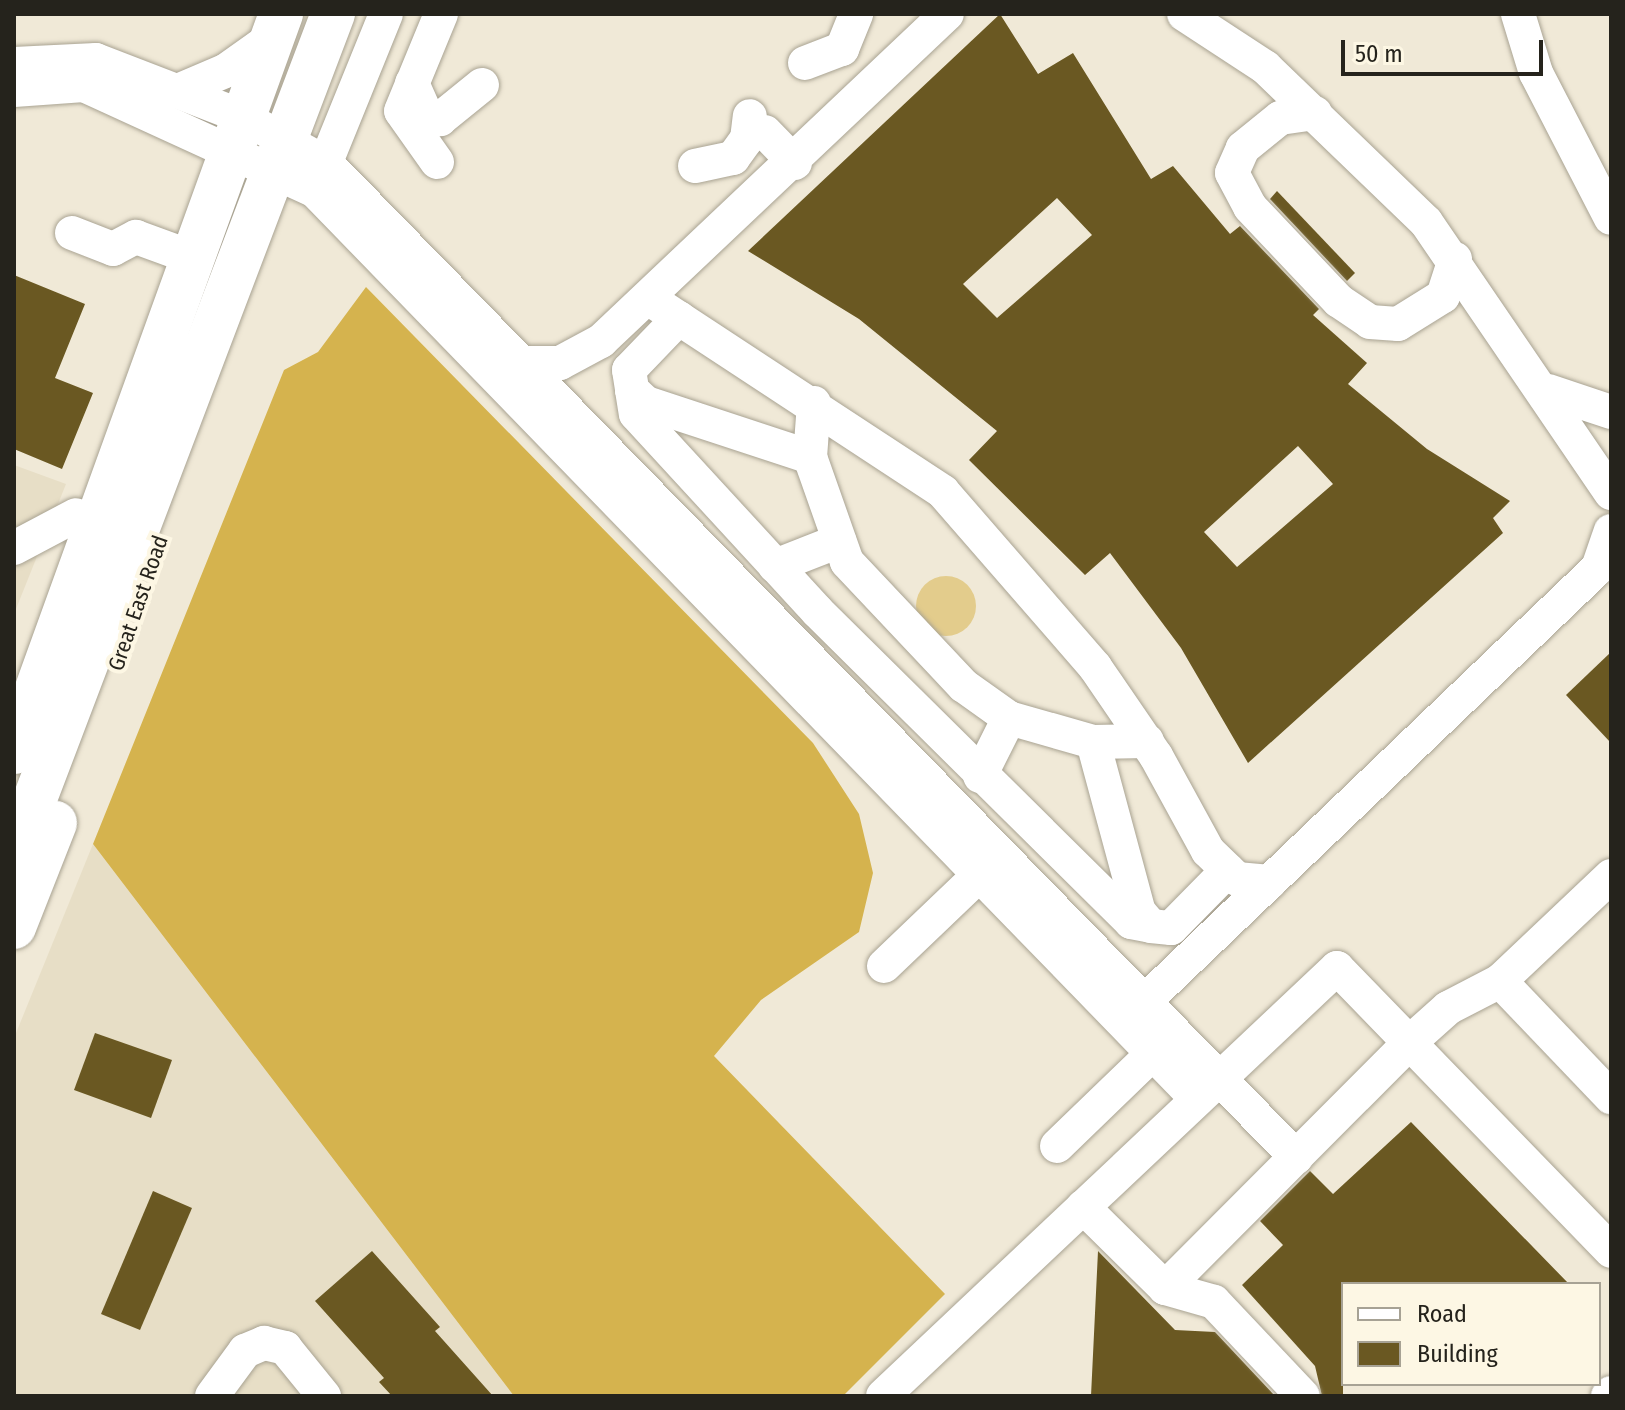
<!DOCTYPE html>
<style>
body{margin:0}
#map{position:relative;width:1625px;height:1410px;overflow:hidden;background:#f0e9d7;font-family:"Fira Sans Condensed",sans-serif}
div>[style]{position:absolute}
.built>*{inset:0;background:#e7dec6}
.green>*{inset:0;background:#e3cc8c}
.round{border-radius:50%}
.forest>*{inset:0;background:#d5b34e}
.building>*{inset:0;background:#6a5822}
.roads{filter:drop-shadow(0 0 2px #a9a392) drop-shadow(0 0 2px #a9a392)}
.minor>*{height:34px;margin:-17px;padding:0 17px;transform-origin:17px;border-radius:17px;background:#fff}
.major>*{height:44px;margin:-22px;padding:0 22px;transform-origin:22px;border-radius:22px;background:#fff}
span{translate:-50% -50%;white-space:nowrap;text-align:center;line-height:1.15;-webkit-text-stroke:8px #fdf7e4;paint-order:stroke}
.street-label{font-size:22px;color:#25231c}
.frame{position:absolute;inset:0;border:16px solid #25231c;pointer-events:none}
.legend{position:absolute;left:1341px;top:1282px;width:260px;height:104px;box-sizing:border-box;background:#fdf7e4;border:2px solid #a7a294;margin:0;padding:10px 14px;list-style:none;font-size:24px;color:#25231c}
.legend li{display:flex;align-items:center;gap:16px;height:40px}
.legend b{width:40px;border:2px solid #a7a294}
.scale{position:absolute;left:1341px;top:40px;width:202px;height:36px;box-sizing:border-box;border:4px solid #25231c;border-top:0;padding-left:10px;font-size:24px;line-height:28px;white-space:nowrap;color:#25231c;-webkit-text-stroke:6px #fdf7e4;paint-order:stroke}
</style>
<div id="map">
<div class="built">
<i style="clip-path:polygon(14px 465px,66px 484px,14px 614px)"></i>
<i style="clip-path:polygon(93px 844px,514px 1396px,14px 1396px,14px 1038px)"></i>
</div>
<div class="green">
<i class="round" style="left:916px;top:576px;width:60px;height:60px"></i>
</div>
<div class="forest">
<i style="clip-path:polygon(366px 287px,813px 743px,859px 814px,873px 873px,859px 932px,761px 1000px,714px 1056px,945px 1294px,843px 1396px,514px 1396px,93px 844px,284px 370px,318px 352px)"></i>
</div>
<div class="building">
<i style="clip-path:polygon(evenodd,1000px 14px,1038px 74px,1073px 53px,1151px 179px,1173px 166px,1230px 234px,1240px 226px,1319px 309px,1313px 315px,1367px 363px,1348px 384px,1427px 449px,1510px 501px,1493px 518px,1503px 533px,1248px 763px,1181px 648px,1110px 553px,1085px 575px,969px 460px,997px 431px,859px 319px,748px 251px,1000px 14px,1057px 198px,1092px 235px,997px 318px,963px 284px,1057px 198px,1000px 14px,1298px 446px,1333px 484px,1237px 567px,1204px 532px,1298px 446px)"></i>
<i style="clip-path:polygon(1277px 191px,1355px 273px,1347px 281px,1270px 199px)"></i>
<i style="clip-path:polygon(14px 275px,85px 304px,55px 378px,93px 393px,62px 469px,14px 449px)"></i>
<i style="clip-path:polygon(1611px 652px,1611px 743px,1566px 695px)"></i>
<i style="clip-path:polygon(95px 1033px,172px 1060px,151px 1118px,74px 1090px)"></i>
<i style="clip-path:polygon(1411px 1122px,1569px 1284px,1343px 1284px,1343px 1396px,1322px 1396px,1315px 1366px,1242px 1285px,1283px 1245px,1260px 1221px,1310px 1171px,1333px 1194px)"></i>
<i style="clip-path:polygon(153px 1191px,192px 1208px,140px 1330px,101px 1314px)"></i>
<i style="clip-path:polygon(372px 1251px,440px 1327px,435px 1331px,493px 1396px,392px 1396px,379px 1382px,384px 1378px,315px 1301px)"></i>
<i style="clip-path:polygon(1098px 1251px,1175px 1330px,1215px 1332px,1275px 1396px,1091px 1396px)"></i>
</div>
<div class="roads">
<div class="minor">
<i style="left:1184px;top:14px;width:97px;rotate:33.2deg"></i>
<i style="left:1265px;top:67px;width:223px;rotate:43.9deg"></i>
<i style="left:1426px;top:222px;width:328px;rotate:55.7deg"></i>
<i style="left:1518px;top:14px;width:62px;rotate:73deg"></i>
<i style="left:1536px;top:73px;width:163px;rotate:62.7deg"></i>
<i style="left:805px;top:63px;width:40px;rotate:-21deg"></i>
<i style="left:842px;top:49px;width:38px;rotate:-68deg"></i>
<i style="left:14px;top:64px;width:82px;rotate:-2.8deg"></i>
<i style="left:96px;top:60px;width:155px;rotate:21.1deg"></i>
<i style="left:241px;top:116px;width:97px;rotate:28.9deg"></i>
<i style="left:326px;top:163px;width:1389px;rotate:45.7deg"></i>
<i style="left:412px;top:83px;width:32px;rotate:66deg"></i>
<i style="left:425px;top:112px;width:17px;rotate:25deg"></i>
<i style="left:440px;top:119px;width:54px;rotate:-39deg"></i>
<i style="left:14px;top:90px;width:70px;rotate:-4.1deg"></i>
<i style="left:84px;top:85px;width:254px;rotate:24.6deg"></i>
<i style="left:315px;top:191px;width:1266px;rotate:45.83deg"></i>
<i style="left:178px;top:91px;width:51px;rotate:-23.1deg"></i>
<i style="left:225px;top:71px;width:59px;rotate:-35.3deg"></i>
<i style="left:1315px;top:113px;width:35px;rotate:172deg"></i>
<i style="left:1280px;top:118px;width:48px;rotate:141deg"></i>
<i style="left:1243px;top:148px;width:27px;rotate:114deg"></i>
<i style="left:1232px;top:173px;width:38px;rotate:62deg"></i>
<i style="left:1250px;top:207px;width:129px;rotate:46.6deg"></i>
<i style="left:1339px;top:301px;width:37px;rotate:34deg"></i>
<i style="left:1370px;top:322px;width:28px;rotate:4deg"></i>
<i style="left:1398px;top:324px;width:53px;rotate:-31.9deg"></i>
<i style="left:1443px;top:296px;width:39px;rotate:-72deg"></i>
<i style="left:765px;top:132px;width:43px;rotate:45.9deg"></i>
<i style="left:437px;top:162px;width:62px;rotate:-125.2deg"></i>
<i style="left:401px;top:111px;width:105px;rotate:-67.6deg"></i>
<i style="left:695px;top:166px;width:39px;rotate:-12deg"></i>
<i style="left:733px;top:158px;width:24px;rotate:-54deg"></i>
<i style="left:747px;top:139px;width:23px;rotate:-83deg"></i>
<i style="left:317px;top:184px;width:183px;rotate:-67.9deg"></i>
<i style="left:72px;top:233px;width:44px;rotate:21.3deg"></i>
<i style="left:113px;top:249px;width:26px;rotate:-28deg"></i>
<i style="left:136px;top:237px;width:59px;rotate:20deg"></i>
<i style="left:648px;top:298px;width:353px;rotate:33.3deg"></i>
<i style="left:943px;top:492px;width:232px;rotate:49deg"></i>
<i style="left:1095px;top:667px;width:108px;rotate:55.6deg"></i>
<i style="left:1156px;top:756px;width:108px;rotate:61.3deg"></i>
<i style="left:1208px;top:851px;width:40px;rotate:44deg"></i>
<i style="left:1237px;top:879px;width:33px;rotate:5deg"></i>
<i style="left:679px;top:318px;width:72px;rotate:133.9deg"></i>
<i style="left:629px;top:370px;width:20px;rotate:81deg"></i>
<i style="left:632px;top:390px;width:19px;rotate:43deg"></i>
<i style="left:646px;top:403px;width:173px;rotate:18.2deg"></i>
<i style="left:522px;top:363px;width:38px"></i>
<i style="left:560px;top:363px;width:47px;rotate:-28.2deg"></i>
<i style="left:601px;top:341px;width:476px;rotate:-43.4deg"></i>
<i style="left:632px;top:390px;width:24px;rotate:81deg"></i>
<i style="left:636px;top:414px;width:268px;rotate:47.4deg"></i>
<i style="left:817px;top:611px;width:442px;rotate:44.7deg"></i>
<i style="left:1131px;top:922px;width:20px;rotate:11deg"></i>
<i style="left:1548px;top:391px;width:66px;rotate:18.4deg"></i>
<i style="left:814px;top:403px;width:54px;rotate:94.2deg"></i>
<i style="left:810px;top:457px;width:111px;rotate:70.6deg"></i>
<i style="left:847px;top:562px;width:170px;rotate:46.7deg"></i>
<i style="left:964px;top:686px;width:55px;rotate:35.4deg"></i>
<i style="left:1009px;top:718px;width:87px;rotate:15.9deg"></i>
<i style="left:1093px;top:742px;width:54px;rotate:-1.1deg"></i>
<i style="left:14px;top:548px;width:70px;rotate:-28deg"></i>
<i style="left:775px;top:566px;width:69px;rotate:-21.3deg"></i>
<i style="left:1093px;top:742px;width:176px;rotate:74.9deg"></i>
<i style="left:1139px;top:912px;width:18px;rotate:49deg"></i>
<i style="left:1151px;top:926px;width:20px;rotate:6deg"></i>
<i style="left:1171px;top:928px;width:81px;rotate:-45.5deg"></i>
<i style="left:980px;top:776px;width:65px;rotate:-63.4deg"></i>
<i style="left:884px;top:966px;width:153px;rotate:-43.7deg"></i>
<i style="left:1500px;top:981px;width:161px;rotate:46.3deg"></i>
<i style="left:1144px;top:1002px;width:628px;rotate:-43.71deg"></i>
<i style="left:1598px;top:568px;width:39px;rotate:-71deg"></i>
<i style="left:1057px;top:1146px;width:156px;rotate:-44deg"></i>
<i style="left:1083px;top:1207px;width:115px;rotate:44.6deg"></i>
<i style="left:1165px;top:1288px;width:51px;rotate:15.9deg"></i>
<i style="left:1214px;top:1302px;width:129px;rotate:46.6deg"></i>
<i style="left:1165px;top:1288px;width:347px;rotate:-45.1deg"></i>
<i style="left:1410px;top:1042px;width:51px;rotate:-41.8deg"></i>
<i style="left:1448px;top:1008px;width:59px;rotate:-27.4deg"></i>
<i style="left:1500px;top:981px;width:153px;rotate:-43.4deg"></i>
<i style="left:212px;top:1396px;width:56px;rotate:-53.7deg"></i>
<i style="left:245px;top:1351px;width:21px;rotate:-23deg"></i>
<i style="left:264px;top:1343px;width:22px;rotate:13deg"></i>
<i style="left:285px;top:1348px;width:62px;rotate:50.9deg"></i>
<i style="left:883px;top:1396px;width:624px;rotate:-43.31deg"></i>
<i style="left:1337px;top:968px;width:394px;rotate:45.9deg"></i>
<i style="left:1608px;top:1396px;width:4px;rotate:-45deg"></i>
</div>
<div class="major">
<i style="left:14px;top:752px;width:785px;rotate:-70.11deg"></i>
<i style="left:14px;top:854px;width:899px;rotate:-69.21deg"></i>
<i style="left:14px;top:927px;width:112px;rotate:-68.5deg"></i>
</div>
</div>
<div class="street-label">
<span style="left:138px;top:603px;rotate:-71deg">Great East Road</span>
</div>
<div class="frame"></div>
<ul class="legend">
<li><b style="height:10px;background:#fff"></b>Road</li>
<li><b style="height:22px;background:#6a5822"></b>Building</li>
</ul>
<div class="scale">50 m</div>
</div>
